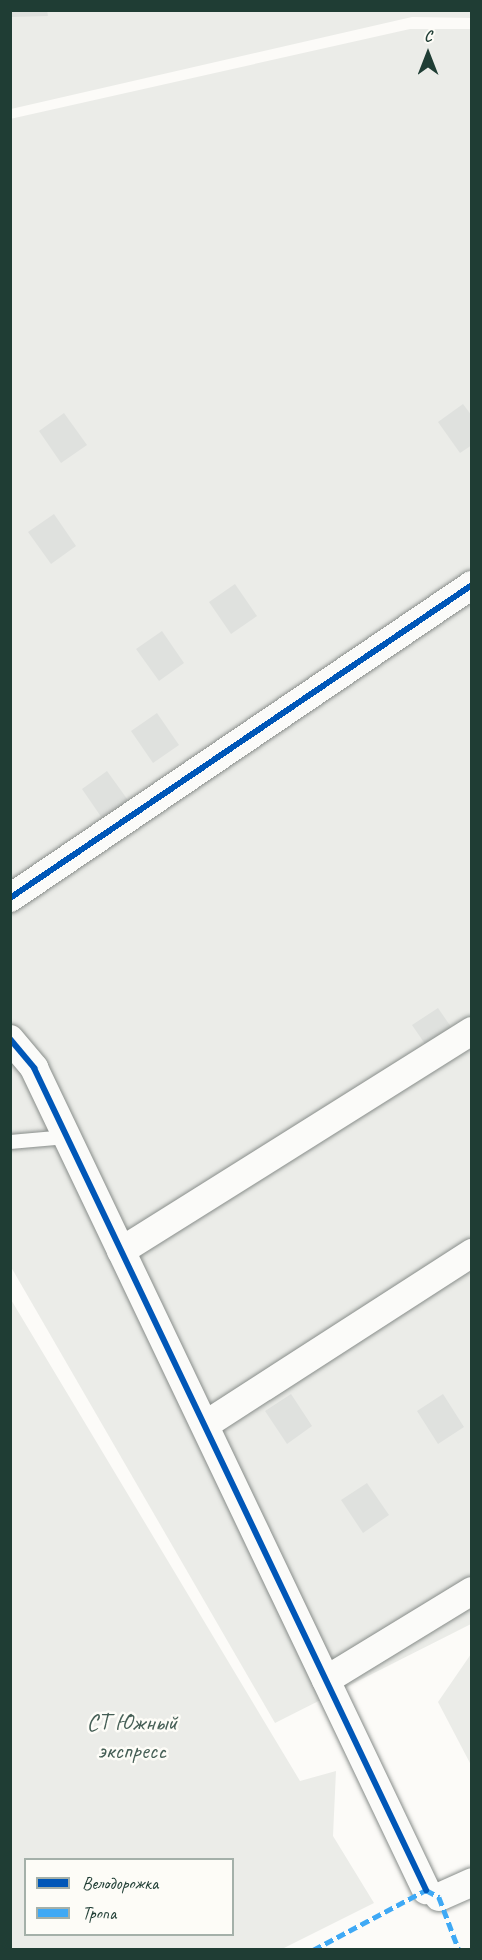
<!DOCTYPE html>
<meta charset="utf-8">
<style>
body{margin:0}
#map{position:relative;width:482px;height:1960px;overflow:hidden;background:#fcfbf8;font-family:Caveat,sans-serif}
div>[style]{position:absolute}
.green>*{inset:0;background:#ebece8}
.building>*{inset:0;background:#dfe1de}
.roads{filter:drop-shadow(0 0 2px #888d8a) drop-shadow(0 0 2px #888d8a)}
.lane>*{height:14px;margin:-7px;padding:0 7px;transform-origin:7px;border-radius:7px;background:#fbfbf9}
.street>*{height:28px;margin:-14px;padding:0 14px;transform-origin:14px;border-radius:14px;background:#fbfbf9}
.quiet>*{height:4.5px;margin-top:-2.25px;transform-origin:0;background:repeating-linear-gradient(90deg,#3fa9f5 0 9px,transparent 0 13.5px)}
.cycleway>*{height:6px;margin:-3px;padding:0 3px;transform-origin:3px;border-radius:3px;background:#0057b8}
span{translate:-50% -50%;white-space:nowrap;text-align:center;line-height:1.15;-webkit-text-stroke:5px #fdfcf7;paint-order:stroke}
.park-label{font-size:24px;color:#455e55}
.frame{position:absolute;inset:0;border:12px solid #1f3d34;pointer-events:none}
.legend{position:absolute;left:24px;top:1858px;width:210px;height:78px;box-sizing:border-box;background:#fdfcf7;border:2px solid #a4b0a9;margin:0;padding:8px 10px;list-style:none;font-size:18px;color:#1f3d34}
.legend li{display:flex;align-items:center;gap:12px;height:30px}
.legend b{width:30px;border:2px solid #a4b0a9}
.north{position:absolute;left:398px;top:24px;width:60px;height:60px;-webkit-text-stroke:4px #fdfcf7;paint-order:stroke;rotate:0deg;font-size:16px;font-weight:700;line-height:24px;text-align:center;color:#1f3d34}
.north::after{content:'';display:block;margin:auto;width:21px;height:27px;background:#1f3d34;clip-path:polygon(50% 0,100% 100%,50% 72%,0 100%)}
</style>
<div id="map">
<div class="green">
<i style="clip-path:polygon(471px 10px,472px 18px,412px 17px,11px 109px,10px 11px)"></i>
<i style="clip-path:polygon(410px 29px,471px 29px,471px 1624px,275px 1723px,11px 1267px,10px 119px)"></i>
<i style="clip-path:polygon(evenodd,10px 1298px,300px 1781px,336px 1771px,333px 1836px,374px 1903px,282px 1949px,11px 1949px,10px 1298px,26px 1860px,232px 1860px,232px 1934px,26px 1934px,26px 1860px)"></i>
<i style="clip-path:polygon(471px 1654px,471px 1765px,438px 1702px)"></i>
</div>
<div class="building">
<i style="clip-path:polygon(10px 10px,47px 10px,48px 16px,10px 17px)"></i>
<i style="clip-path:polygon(463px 404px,472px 416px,472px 445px,460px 453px,438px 422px)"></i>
<i style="clip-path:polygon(64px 413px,87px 445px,61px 463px,39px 431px)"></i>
<i style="clip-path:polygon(54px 514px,76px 546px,51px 564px,28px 532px)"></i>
<i style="clip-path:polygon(235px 584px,257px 616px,231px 634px,209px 602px)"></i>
<i style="clip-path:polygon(162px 631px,184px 663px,159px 681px,136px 649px)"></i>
<i style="clip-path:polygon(157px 713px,179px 745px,153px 763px,131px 731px)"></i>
<i style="clip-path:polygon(107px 771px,130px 803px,104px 821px,82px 789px)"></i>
<i style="clip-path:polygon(438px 1008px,460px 1040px,434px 1057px,412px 1025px)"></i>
<i style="clip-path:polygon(291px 1394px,312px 1426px,287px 1444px,265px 1411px)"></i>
<i style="clip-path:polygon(443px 1394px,464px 1427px,438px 1444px,417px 1411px)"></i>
<i style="clip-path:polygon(367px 1483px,389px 1515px,363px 1533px,341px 1500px)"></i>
</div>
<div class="roads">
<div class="lane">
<i style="left:10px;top:1142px;width:57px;rotate:-5deg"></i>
</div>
<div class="street">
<i style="left:10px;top:898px;width:558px;rotate:-34.12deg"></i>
<i style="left:10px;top:1039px;width:38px;rotate:50deg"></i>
<i style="left:34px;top:1068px;width:911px;rotate:64.5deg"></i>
<i style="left:121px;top:1251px;width:414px;rotate:-32.1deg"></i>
<i style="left:205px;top:1425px;width:318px;rotate:-32.8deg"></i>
<i style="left:326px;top:1680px;width:171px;rotate:-31.4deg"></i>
<i style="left:439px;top:1897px;width:36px;rotate:-24deg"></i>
</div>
</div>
<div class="quiet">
<i style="left:313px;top:1950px;width:128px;rotate:-28deg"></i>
<i style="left:426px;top:1890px;width:15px;rotate:28deg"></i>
<i style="left:439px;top:1897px;width:57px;rotate:69.3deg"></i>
</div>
<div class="cycleway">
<i style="left:10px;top:898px;width:558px;rotate:-34.12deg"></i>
<i style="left:10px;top:1039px;width:38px;rotate:50deg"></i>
<i style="left:34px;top:1068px;width:911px;rotate:64.5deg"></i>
</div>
<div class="park-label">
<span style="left:132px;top:1737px">СТ Южный<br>экспресс</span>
</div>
<div class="frame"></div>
<ul class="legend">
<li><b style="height:8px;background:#0057b8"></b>Велодорожка</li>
<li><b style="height:8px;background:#3fa9f5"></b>Тропа</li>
</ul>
<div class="north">С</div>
</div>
